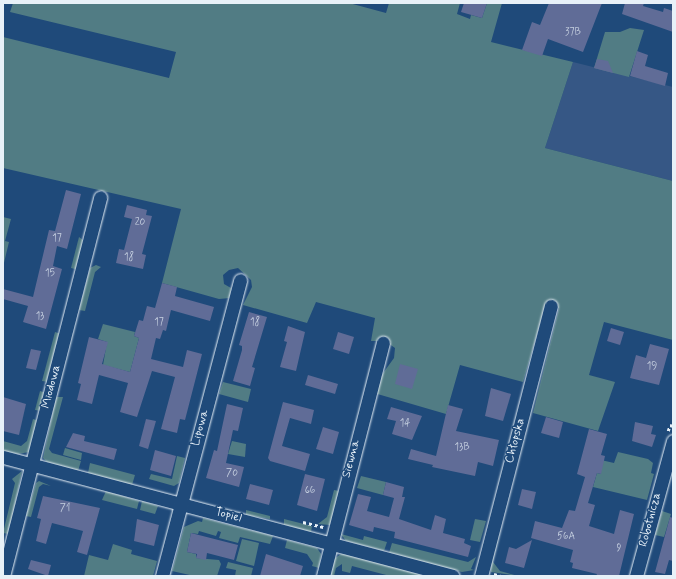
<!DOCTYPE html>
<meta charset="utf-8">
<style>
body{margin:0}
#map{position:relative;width:676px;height:579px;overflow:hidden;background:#1f4a7a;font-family:Mynerve,sans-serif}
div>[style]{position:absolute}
.built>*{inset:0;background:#365785}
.green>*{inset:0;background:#517c84}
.building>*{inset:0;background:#606c97}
.path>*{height:2.5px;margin-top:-1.25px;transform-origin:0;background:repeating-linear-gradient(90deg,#e8f1f8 0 3px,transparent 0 6px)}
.roads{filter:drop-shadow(0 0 1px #e8f1f8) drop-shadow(0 0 1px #e8f1f8)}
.minor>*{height:13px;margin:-6.5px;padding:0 6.5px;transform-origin:6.5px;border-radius:6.5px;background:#1f4a7a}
span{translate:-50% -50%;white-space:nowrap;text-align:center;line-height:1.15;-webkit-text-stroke:3px #1f4a7a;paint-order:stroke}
.number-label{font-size:10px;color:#c6d0e0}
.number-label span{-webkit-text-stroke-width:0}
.street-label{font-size:12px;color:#e8f1f8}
.frame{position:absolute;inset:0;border:4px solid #e8f1f8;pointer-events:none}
</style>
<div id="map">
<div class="built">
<i style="clip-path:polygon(573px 62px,673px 87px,673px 181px,545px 148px)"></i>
</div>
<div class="green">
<i style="clip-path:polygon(13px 3px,349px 3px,386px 13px,389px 3px,460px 3px,457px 14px,470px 19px,471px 15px,482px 18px,487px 3px,502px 3px,491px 42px,573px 62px,545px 148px,673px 181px,673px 340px,604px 322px,589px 375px,615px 382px,598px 431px,533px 413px,559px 308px,546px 304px,523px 382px,460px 365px,446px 414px,374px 393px,381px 376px,394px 358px,395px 348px,385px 341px,371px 341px,375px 318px,316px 302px,307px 323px,243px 305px,252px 287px,251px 280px,238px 268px,229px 270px,223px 275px,224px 284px,231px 288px,230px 298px,219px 299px,162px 283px,181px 209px,3px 168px,3px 37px,169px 78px,176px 52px,10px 12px)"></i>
<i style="clip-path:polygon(630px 28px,644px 30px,629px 77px,594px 68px,605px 32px,620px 32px)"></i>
<i style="clip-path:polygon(3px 217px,11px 219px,5px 241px,9px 242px,3px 267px)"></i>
<i style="clip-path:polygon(79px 237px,83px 240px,79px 270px,71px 268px)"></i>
<i style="clip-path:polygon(96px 265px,101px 267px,95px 272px,85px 311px,79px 310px,90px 268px)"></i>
<i style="clip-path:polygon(103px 324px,135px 332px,134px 336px,139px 338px,130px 372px,103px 365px,107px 342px,98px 339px)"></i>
<i style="clip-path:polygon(55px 332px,61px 334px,49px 382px,42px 381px)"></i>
<i style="clip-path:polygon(223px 382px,251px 389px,248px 402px,219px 394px)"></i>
<i style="clip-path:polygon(40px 391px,46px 393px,42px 411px,35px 410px)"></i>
<i style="clip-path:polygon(56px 397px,63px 397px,49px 449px,52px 453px,81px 461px,78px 471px,47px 462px,43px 458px)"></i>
<i style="clip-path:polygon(33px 419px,39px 421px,29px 452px,18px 454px,3px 451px,3px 441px,21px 446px,27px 441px)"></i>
<i style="clip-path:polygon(232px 441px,246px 444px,245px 457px,228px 454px)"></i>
<i style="clip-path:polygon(65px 448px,82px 453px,81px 460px,63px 455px)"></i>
<i style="clip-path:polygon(618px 452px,648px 459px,653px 463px,651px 473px,654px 474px,647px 500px,593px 487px,597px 473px,601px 474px,601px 460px,614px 463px)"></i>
<i style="clip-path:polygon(177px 456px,185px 458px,179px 483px,174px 486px,149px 479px,151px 474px,172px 479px)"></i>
<i style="clip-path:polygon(90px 463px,135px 475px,132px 485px,88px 473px)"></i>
<i style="clip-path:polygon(22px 471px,9px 534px,3px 533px,15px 483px,12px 479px)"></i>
<i style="clip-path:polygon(361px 476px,386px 482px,383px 495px,357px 488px)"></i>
<i style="clip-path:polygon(39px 481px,51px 486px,43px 484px,39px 487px,31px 517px,26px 516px,36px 483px)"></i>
<i style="clip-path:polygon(334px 490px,339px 491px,330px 525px,318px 524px,327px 517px)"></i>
<i style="clip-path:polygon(106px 491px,139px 501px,137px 509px,102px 500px)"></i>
<i style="clip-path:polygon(142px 501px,158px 506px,155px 514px,140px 510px)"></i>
<i style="clip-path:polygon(246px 510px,270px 516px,270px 519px,246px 515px)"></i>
<i style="clip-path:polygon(662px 511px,671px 514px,664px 537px,655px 535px)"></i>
<i style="clip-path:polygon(504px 515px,493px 562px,500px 571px,518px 576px,491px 572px,491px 567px)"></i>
<i style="clip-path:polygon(203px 518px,273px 536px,270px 544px,240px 537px,238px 543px,219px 538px,221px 532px,218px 531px,216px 536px,199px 531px,198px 534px,191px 533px,187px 552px,196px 554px,196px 558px,219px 560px,221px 564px,217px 576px,194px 576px,172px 571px,184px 527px,198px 521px,202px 522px)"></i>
<i style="clip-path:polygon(284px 519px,312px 526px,311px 532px,284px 525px)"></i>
<i style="clip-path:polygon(475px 519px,486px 521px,480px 542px,470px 540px)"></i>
<i style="clip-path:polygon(341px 534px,363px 540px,364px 536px,387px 542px,384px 551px,346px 541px)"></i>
<i style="clip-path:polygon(242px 539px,259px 543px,254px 566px,236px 561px)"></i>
<i style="clip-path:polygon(287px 540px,317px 548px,321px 554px,319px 568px,312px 566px,313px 563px,307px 554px,285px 548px)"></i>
<i style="clip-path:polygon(392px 543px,468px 562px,476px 557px,471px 569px,474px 570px,462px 572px,389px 553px)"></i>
<i style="clip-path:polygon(113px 544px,132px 550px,131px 554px,157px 561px,153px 576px,84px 576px,89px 555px,108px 560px)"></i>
<i style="clip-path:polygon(341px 554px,346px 554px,426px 576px,390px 576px,352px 566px,350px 573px,342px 571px,342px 564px,336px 568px,334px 576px,330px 576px,334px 559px)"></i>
<i style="clip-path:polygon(228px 562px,253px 568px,251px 576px,235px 576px,236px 570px,226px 568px)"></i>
</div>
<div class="building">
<i style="clip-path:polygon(464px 3px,487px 3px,482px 18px,461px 12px)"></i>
<i style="clip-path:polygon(549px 3px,602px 3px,583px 52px,548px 39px,542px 56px,522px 50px,532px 22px,540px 25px)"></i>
<i style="clip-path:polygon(625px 3px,644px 3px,643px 6px,663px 12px,664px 8px,673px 11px,673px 32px,622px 14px)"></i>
<i style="clip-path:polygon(637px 51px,648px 55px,645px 66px,668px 73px,665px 86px,630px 76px)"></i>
<i style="clip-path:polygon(597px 59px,608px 61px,613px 73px,594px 68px)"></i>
<i style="clip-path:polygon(66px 190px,81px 194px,67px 249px,57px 246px,53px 266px,62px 269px,46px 329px,23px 322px,28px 306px,3px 299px,3px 289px,33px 297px,49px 230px,55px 231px)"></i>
<i style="clip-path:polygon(127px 205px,147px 210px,146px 215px,152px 216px,142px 254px,146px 255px,143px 269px,116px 263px,119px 249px,124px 250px,132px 219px,124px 217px)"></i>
<i style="clip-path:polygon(162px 283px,177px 287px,175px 296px,214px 307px,210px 321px,171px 310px,166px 331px,163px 330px,160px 339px,156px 338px,151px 359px,183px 367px,187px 350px,202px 354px,185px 420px,180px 419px,177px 433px,161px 429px,175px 377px,152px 371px,137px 417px,120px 412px,128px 383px,99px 375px,92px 404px,77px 400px,81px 384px,78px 383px,89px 337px,108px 342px,102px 364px,130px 372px,139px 338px,134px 336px,139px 320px,143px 321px,147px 306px,155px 308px)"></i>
<i style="clip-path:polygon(249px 312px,267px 317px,252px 367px,255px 368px,250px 386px,233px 381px,242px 350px,242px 346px,239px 345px)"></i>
<i style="clip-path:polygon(288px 326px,305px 332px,296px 371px,280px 367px,287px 342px,284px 341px)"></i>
<i style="clip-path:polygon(611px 328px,624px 332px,620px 345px,607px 341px)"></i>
<i style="clip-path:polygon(338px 332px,354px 337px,349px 354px,333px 349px)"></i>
<i style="clip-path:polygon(650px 344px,669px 349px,659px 385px,630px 378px,636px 355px,646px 358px)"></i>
<i style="clip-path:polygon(31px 349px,41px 351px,36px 370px,26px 368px)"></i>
<i style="clip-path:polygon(400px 364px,418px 369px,412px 389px,395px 384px)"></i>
<i style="clip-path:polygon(308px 375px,338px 384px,335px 394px,305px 385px)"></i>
<i style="clip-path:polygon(491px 388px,511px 394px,503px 421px,485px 416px)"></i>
<i style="clip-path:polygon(3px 397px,26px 404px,19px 435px,3px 431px)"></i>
<i style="clip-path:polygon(283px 402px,314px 410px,311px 424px,290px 418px,282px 446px,310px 454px,305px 471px,270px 461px,268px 458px)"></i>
<i style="clip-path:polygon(227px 404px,243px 408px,238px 431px,233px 430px,226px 463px,244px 467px,239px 487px,206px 478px,214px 450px,217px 451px)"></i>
<i style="clip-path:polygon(448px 405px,463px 409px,456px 431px,499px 440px,493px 466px,478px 462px,475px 476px,432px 467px,433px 465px,408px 459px,411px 449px,436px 456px)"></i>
<i style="clip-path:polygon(391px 407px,422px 416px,412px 440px,392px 434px,396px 421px,387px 419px)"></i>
<i style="clip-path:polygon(546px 417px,563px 422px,559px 438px,541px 433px)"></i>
<i style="clip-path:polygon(146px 419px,156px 421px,148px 449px,139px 446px)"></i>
<i style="clip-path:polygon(635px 422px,653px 426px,651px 434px,656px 435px,652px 447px,632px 441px)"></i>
<i style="clip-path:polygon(323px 427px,339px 432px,333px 454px,316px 449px)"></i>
<i style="clip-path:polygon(589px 429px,607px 434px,601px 455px,605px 456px,601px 474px,597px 473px,588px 503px,595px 505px,589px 526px,614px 534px,620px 510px,634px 514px,619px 576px,596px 576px,597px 574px,572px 568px,573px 563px,570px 562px,573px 550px,531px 538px,535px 521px,562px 528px,569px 510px,575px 511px,585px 477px,577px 474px)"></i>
<i style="clip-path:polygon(73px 433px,85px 436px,84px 441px,117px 449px,114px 460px,66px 447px)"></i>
<i style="clip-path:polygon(155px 450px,176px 456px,171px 476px,150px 470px)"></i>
<i style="clip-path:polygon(305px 474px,325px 479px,317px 511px,297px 505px)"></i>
<i style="clip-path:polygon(386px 482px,404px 487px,402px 497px,405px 497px,399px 519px,431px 530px,435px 515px,446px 519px,443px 533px,465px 539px,464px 543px,471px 546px,468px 557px,394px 538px,395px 532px,374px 527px,373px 532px,349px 525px,358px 494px,371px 497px,367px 511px,389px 517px,394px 498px,383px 495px)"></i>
<i style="clip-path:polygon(250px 484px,273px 490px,269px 505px,246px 499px)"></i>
<i style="clip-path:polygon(522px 489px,536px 492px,532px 509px,518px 505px)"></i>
<i style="clip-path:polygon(43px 496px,100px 508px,87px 555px,77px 552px,83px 531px,52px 523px,46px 544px,36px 541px,41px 519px,37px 518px)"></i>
<i style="clip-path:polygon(670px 517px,673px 518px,673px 561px,669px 560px,665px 574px,655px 572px)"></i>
<i style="clip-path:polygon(137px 519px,159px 525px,154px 546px,134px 541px)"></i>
<i style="clip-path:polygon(191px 533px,238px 545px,234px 560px,207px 553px,206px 560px,196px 558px,197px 554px,187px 552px)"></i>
<i style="clip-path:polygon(532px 540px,524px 568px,505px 563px,509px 547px,516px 549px)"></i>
<i style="clip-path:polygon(266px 554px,303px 566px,300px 576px,260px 576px)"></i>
<i style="clip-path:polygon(31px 560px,51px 565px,48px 576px,28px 569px)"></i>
</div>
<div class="path">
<i style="left:668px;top:431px;width:6px;rotate:-72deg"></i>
<i style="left:670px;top:425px;width:3px;rotate:18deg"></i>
<i style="left:303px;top:522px;width:21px;rotate:14deg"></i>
<i style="left:494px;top:574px;width:7px;rotate:16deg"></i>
</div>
<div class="roads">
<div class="minor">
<i style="left:3px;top:457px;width:465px;rotate:14.8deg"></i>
<i style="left:3px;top:576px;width:391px;rotate:-75.6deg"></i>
<i style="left:162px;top:576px;width:306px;rotate:-75.2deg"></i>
<i style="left:323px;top:576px;width:241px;rotate:-75.6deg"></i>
<i style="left:481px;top:576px;width:279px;rotate:-75.5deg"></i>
<i style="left:636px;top:576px;width:140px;rotate:-74.7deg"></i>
</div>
</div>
<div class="number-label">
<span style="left:573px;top:33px">37B</span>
<span style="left:140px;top:223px">20</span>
<span style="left:57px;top:239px">17</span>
<span style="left:129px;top:258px">18</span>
<span style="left:50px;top:274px">15</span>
<span style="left:40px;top:317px">13</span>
<span style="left:159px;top:323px">17</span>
<span style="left:255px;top:323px">18</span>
<span style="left:652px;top:367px">19</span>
<span style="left:405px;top:424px">14</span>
<span style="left:462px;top:448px">13B</span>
<span style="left:232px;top:474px">70</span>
<span style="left:310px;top:491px">66</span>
<span style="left:65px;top:509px">71</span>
<span style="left:566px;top:537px">56A</span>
<span style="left:619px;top:549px">9</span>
</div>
<div class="street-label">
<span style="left:52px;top:387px;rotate:-76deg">Miodowa</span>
<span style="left:201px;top:428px;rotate:-75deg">Lipowa</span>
<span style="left:516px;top:441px;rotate:-75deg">Chłopska</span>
<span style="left:352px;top:459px;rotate:-75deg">Siewna</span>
<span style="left:228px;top:516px;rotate:15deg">Topiel</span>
<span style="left:651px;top:520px;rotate:-75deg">Robotnicza</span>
</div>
<div class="frame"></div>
</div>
